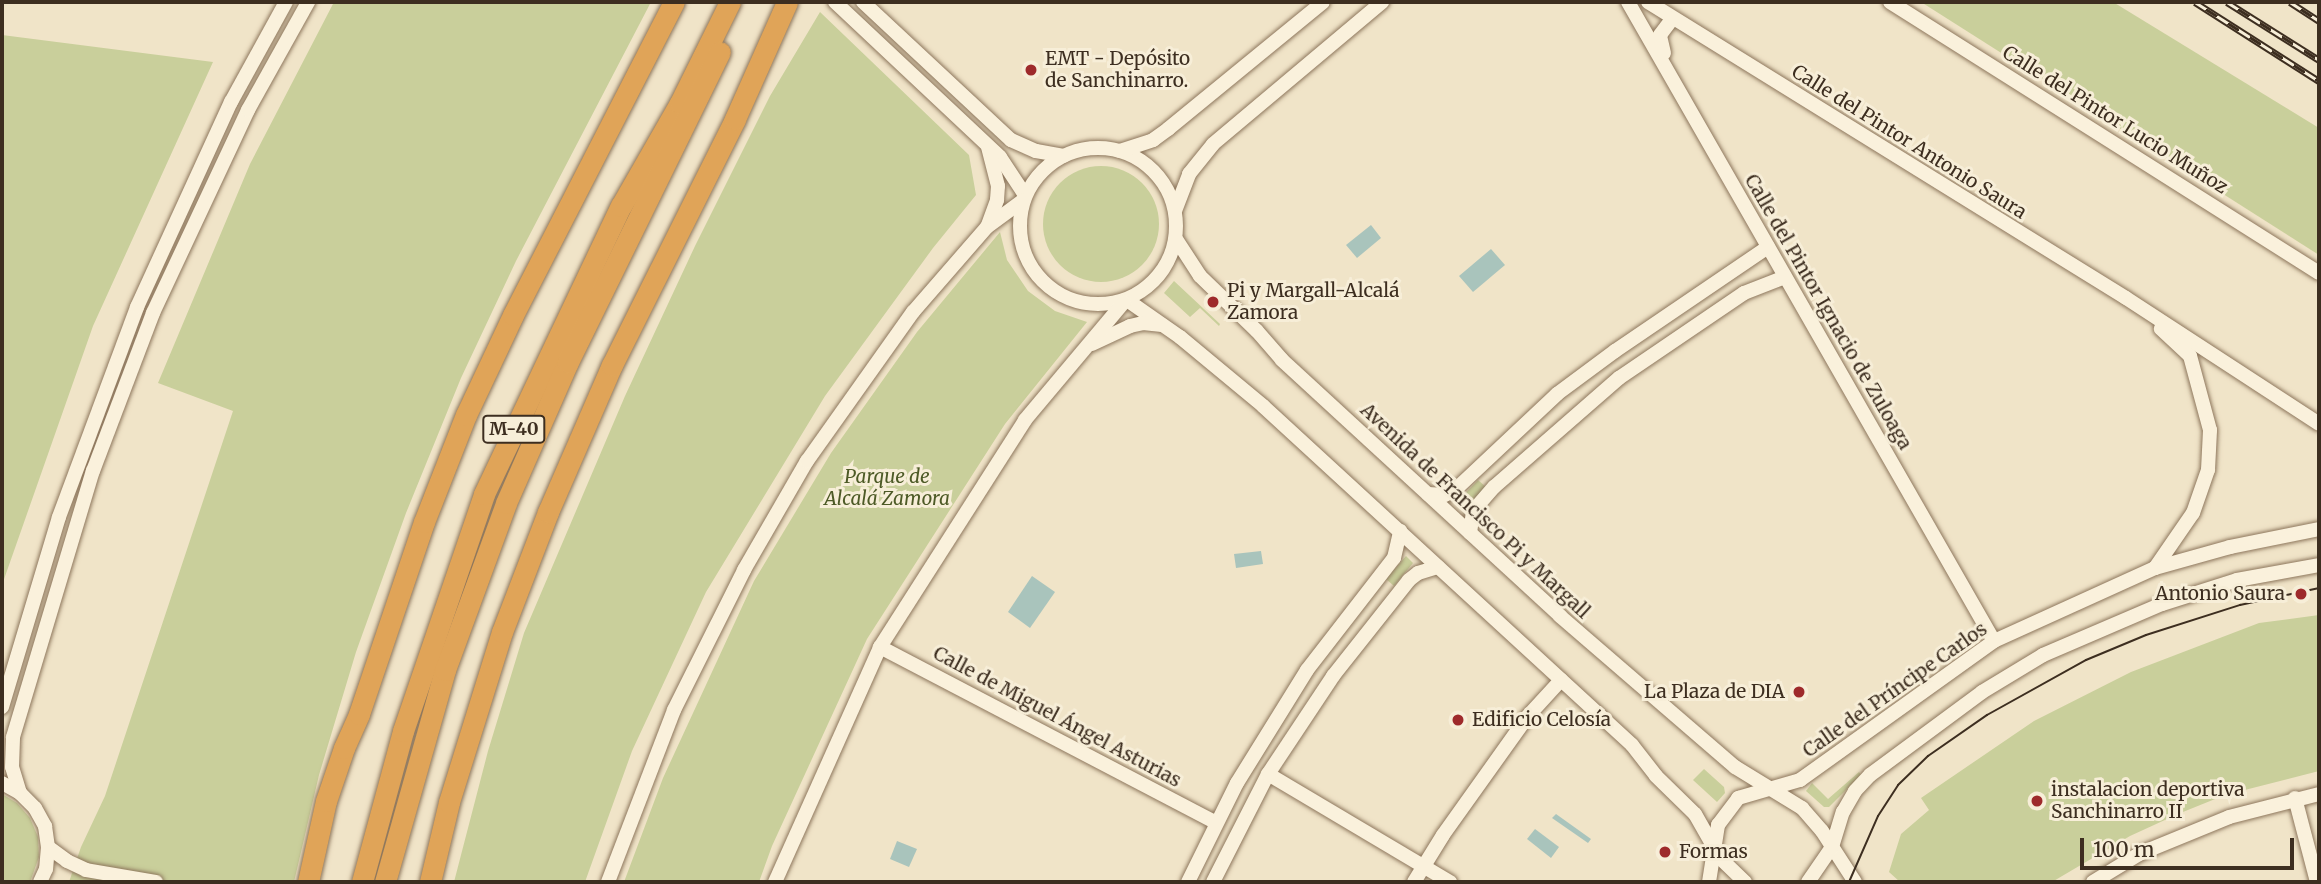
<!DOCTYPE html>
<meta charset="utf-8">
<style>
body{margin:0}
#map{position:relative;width:2321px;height:884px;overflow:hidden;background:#f0e4c8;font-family:Merriweather,serif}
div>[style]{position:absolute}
.green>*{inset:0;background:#c9cf9b}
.round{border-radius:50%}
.water>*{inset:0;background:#a9c4bc}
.roads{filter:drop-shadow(0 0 2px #8d765c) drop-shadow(0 0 2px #8d765c)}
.minor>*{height:14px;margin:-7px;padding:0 7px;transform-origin:7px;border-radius:7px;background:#faf1dc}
.minor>.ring{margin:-7px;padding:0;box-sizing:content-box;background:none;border:14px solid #faf1dc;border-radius:50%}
.highway>*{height:21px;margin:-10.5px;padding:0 10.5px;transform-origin:10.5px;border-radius:10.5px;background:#e0a458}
.tram>*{height:2px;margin:-1px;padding:0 1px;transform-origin:1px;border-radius:1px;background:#3d2e20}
.rail>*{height:7px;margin-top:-3.5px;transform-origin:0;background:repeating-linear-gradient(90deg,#f7eed8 0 13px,#3d2e20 0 26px);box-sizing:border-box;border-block:2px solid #3d2e20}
.dots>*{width:19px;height:19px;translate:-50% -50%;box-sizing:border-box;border:4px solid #f7eed8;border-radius:50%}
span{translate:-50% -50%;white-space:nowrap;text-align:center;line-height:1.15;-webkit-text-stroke:6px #f7eed8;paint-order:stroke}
.shield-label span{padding:2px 5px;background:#f7eed8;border:2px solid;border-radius:5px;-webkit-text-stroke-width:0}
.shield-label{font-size:18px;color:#3d2e20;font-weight:700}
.poi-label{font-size:19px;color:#3d2e20}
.left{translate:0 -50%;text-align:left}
.right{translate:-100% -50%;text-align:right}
.street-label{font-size:19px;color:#3d2e20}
.park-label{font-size:19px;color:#4d5a26;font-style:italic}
.frame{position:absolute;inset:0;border:4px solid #3d2e20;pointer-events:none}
.scale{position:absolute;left:2080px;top:838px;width:214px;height:32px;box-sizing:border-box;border:4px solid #3d2e20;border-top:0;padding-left:9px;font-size:21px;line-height:24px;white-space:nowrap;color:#3d2e20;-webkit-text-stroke:5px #f7eed8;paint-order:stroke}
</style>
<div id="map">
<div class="green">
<i style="clip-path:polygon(334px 2px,651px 2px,516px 261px,461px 378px,406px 513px,356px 652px,319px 775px,294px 882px,69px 882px,81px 847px,105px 796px,233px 411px,158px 383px,250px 164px)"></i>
<i style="clip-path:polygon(1921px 2px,2113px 2px,2319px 128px,2319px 255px)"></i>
<i style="clip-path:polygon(820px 12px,969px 155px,976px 195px,933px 248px,825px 396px,706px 592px,632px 751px,585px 882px,454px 882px,488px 751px,524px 633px,625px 396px,695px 246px,770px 96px)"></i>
<i style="clip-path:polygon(2px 35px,213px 62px,93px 326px,2px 585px)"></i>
<i class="round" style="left:1043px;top:166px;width:116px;height:116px"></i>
<i style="clip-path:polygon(1000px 232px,1007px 260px,1028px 291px,1055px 311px,1087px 322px,1005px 424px,867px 639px,772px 846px,759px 882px,624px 882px,663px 778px,754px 581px,831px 453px,917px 332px)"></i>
<i style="clip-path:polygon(1174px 281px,1220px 324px,1219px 326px,1200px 308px,1190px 317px,1164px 293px)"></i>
<i style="clip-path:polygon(1478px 480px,1486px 487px,1464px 509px,1457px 502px)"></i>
<i style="clip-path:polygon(1406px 556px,1413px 563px,1394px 586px,1386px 579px)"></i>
<i style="clip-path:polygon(2319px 615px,2319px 771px,2225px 795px,2178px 814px,2130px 836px,2052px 882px,1900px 882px,1889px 872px,1901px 834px,1929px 810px,1921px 798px,2034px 721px,2131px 672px,2259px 623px)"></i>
<i style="clip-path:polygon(1704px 769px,1724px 787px,1725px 793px,1717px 802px,1693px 780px)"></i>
<i style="clip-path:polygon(1859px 772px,1861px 775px,1829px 807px,1824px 807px,1806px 791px,1812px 783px,1828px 799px)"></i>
<i style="clip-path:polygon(2px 794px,17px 803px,30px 818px,38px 837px,39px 857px,30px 882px,2px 882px)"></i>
</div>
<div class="water">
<i style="clip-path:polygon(1371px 225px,1381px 238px,1357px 258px,1346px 245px)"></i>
<i style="clip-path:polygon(1491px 249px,1505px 265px,1473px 292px,1459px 276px)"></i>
<i style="clip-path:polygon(1261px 551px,1263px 564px,1236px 568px,1234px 554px)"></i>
<i style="clip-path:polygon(1032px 576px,1055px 592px,1030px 628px,1008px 612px)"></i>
<i style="clip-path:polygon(1556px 814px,1591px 839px,1588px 843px,1552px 818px)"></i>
<i style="clip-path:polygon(1535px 829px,1559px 847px,1551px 858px,1527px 839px)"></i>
<i style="clip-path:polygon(897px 841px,917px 849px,909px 867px,890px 859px)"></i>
</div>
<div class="roads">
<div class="minor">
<i style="left:835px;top:2px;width:226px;rotate:43.2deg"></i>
<i style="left:1000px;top:157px;width:45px;rotate:56.7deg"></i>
<i style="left:863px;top:2px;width:202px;rotate:43deg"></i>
<i style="left:1011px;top:140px;width:27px;rotate:24deg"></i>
<i style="left:1036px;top:151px;width:28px;rotate:10deg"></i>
<i style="left:1628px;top:2px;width:736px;rotate:60.2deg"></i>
<i style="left:1648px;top:2px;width:562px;rotate:31.77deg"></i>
<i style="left:2126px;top:298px;width:230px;rotate:33.1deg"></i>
<i style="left:1890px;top:2px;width:507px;rotate:32.28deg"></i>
<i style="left:1664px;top:53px;width:18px;rotate:-103deg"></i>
<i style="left:1660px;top:35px;width:21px;rotate:-53deg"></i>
<i class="ring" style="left:1020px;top:148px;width:142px;height:142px"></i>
<i style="left:1120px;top:151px;width:35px;rotate:-18deg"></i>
<i style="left:1153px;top:140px;width:19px;rotate:-36deg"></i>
<i style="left:1168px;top:129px;width:200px;rotate:-39.3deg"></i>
<i style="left:1175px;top:211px;width:40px;rotate:-69deg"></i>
<i style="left:1189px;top:174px;width:38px;rotate:-51deg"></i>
<i style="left:1213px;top:144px;width:221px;rotate:-40deg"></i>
<i style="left:988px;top:225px;width:27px;rotate:-70deg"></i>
<i style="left:997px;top:200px;width:14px;rotate:-86deg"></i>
<i style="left:998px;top:186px;width:40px;rotate:-104.4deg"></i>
<i style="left:1176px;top:239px;width:44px;rotate:57deg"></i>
<i style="left:1200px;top:276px;width:79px;rotate:44deg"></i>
<i style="left:1257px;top:331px;width:38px;rotate:49deg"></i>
<i style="left:1282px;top:360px;width:378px;rotate:42.6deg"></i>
<i style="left:1560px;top:616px;width:231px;rotate:40.8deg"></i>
<i style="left:1735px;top:767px;width:79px;rotate:31.5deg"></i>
<i style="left:1802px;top:808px;width:30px;rotate:49deg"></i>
<i style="left:1822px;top:831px;width:61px;rotate:57.1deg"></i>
<i style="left:1127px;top:300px;width:65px;rotate:34.9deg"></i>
<i style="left:1180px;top:337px;width:108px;rotate:39.7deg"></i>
<i style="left:1263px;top:406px;width:501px;rotate:42.57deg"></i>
<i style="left:1632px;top:745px;width:39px;rotate:52deg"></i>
<i style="left:1656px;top:776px;width:54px;rotate:44.3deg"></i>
<i style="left:1695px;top:814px;width:51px;rotate:60.4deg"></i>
<i style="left:1720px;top:858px;width:35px;rotate:44deg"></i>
<i style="left:1092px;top:344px;width:42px;rotate:-25.3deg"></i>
<i style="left:1130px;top:326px;width:13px;rotate:-13deg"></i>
<i style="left:1143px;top:323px;width:19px;rotate:6deg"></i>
<i style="left:1428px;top:494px;width:17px;rotate:3deg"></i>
<i style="left:1445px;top:495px;width:13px;rotate:-29deg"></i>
<i style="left:1456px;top:489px;width:139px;rotate:-43.2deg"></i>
<i style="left:1557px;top:394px;width:72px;rotate:-36.6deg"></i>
<i style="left:1615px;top:351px;width:185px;rotate:-34.2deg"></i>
<i style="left:1470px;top:533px;width:22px;rotate:-82deg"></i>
<i style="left:1473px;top:511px;width:32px;rotate:-49deg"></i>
<i style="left:1494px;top:487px;width:166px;rotate:-41.1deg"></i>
<i style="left:1619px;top:378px;width:151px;rotate:-34.2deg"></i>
<i style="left:1744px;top:293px;width:44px;rotate:-21.3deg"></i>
<i style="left:2155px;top:568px;width:67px;rotate:-55.4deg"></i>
<i style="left:2193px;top:513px;width:46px;rotate:-70.8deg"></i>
<i style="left:2208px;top:470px;width:40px;rotate:-87.1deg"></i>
<i style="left:2210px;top:430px;width:77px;rotate:-105.1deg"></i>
<i style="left:2190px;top:356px;width:40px;rotate:-137deg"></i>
<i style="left:880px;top:647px;width:378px;rotate:27.6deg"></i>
<i style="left:2px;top:707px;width:198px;rotate:-73.3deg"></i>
<i style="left:59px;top:517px;width:224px;rotate:-69.6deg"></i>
<i style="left:137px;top:307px;width:226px;rotate:-65.4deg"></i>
<i style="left:231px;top:102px;width:114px;rotate:-61.2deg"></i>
<i style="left:1268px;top:774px;width:212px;rotate:30.7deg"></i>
<i style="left:2px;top:783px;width:21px;rotate:29deg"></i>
<i style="left:20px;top:793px;width:21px;rotate:45deg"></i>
<i style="left:35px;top:808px;width:21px;rotate:61deg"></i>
<i style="left:45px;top:826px;width:21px;rotate:82deg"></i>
<i style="left:48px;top:847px;width:22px;rotate:95deg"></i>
<i style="left:46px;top:869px;width:14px;rotate:115deg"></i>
<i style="left:20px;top:793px;width:27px;rotate:-107deg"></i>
<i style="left:12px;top:767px;width:30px;rotate:-88deg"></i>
<i style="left:13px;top:737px;width:278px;rotate:-73.3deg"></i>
<i style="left:93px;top:471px;width:169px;rotate:-69.2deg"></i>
<i style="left:153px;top:313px;width:224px;rotate:-64.9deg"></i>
<i style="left:248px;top:110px;width:124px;rotate:-60.9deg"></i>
<i style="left:2295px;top:798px;width:87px;rotate:75.3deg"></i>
<i style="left:48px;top:847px;width:24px;rotate:36deg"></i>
<i style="left:67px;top:861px;width:21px;rotate:25deg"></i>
<i style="left:86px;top:870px;width:71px;rotate:9.7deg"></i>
<i style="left:608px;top:882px;width:184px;rotate:-69deg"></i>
<i style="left:674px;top:710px;width:157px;rotate:-63.4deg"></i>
<i style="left:744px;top:570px;width:126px;rotate:-60deg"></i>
<i style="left:807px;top:461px;width:183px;rotate:-54.6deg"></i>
<i style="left:913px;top:312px;width:113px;rotate:-49deg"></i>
<i style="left:987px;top:227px;width:44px;rotate:-36.6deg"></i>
<i style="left:775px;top:882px;width:257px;rotate:-65.9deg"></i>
<i style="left:880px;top:647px;width:269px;rotate:-57.4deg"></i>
<i style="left:1025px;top:420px;width:154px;rotate:-50deg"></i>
<i style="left:1188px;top:882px;width:110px;rotate:-63.7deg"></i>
<i style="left:1237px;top:783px;width:133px;rotate:-58.2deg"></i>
<i style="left:1307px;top:670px;width:142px;rotate:-52.2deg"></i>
<i style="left:1394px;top:558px;width:28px;rotate:-77deg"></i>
<i style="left:1213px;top:882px;width:121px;rotate:-63deg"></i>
<i style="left:1268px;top:774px;width:118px;rotate:-56.4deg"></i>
<i style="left:1333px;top:676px;width:122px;rotate:-51.6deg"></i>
<i style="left:1409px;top:580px;width:11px;rotate:-38deg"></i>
<i style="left:1418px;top:573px;width:21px;rotate:-17deg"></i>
<i style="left:1414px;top:882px;width:55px;rotate:-58.3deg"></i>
<i style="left:1443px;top:835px;width:146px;rotate:-54.5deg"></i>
<i style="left:1528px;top:716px;width:49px;rotate:-47.5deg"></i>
<i style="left:1709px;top:882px;width:58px;rotate:-81deg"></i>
<i style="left:1718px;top:825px;width:34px;rotate:-53deg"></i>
<i style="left:1738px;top:798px;width:65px;rotate:-16.2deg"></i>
<i style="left:1800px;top:780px;width:239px;rotate:-35.6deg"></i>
<i style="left:1994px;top:641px;width:177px;rotate:-24.4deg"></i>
<i style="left:2155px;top:568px;width:78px;rotate:-15.6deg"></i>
<i style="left:2230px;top:547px;width:91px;rotate:-11.4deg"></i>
<i style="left:1808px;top:882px;width:42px;rotate:-55.6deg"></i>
<i style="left:1832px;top:847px;width:37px;rotate:-73deg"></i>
<i style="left:1843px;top:812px;width:24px;rotate:-60deg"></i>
<i style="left:1855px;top:791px;width:22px;rotate:-47deg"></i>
<i style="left:1870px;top:775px;width:139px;rotate:-36.5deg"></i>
<i style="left:1982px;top:692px;width:71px;rotate:-31.2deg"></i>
<i style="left:2043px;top:655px;width:129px;rotate:-23.2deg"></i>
<i style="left:2162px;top:604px;width:79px;rotate:-17.7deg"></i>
<i style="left:2237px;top:580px;width:83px;rotate:-10.4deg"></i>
<i style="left:2093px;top:882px;width:54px;rotate:-31.3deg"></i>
<i style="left:2139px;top:854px;width:97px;rotate:-22.3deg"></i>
<i style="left:2229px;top:817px;width:93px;rotate:-14.3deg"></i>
</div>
<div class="highway">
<i style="left:308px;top:882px;width:83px;rotate:-77.5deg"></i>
<i style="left:326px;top:801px;width:56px;rotate:-71.2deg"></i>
<i style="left:344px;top:748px;width:37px;rotate:-66deg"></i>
<i style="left:359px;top:714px;width:203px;rotate:-71.3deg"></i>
<i style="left:424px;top:522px;width:115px;rotate:-68.6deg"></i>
<i style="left:466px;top:415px;width:110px;rotate:-64.8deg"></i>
<i style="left:513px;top:315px;width:352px;rotate:-62.8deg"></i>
<i style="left:362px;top:882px;width:156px;rotate:-74.8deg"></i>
<i style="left:403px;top:731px;width:250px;rotate:-71.1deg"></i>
<i style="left:484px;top:494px;width:319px;rotate:-64.6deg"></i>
<i style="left:621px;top:206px;width:119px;rotate:-60.2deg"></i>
<i style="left:680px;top:103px;width:113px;rotate:-63.7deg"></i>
<i style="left:385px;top:882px;width:220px;rotate:-74.2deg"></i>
<i style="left:445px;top:670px;width:178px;rotate:-69.9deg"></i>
<i style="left:506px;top:503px;width:154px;rotate:-66.3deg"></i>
<i style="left:568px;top:362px;width:345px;rotate:-63.9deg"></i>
<i style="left:430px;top:882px;width:82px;rotate:-76.6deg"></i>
<i style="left:449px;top:802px;width:178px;rotate:-72.7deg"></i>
<i style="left:502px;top:632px;width:129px;rotate:-69deg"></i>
<i style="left:548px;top:512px;width:160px;rotate:-66.5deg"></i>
<i style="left:612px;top:365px;width:275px;rotate:-63.4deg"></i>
<i style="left:735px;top:119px;width:128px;rotate:-66deg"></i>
</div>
</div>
<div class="tram">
<i style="left:1849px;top:882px;width:72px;rotate:-66.3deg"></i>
<i style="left:1878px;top:816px;width:37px;rotate:-57deg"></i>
<i style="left:1898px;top:785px;width:42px;rotate:-44deg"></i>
<i style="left:1928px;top:756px;width:72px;rotate:-34.8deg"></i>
<i style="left:1987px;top:715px;width:113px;rotate:-29.1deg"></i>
<i style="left:2086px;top:660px;width:65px;rotate:-22.6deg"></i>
<i style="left:2146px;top:635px;width:99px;rotate:-17.7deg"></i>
<i style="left:2240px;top:605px;width:81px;rotate:-12.1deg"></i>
</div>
<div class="rail">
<i style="left:2195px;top:2px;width:147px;rotate:32.5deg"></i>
<i style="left:2227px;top:2px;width:109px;rotate:32.2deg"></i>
<i style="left:2290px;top:2px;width:35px;rotate:33deg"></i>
</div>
<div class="dots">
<i style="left:1031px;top:70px;background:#9e2a2b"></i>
<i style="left:1213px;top:302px;background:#9e2a2b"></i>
<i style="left:2301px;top:594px;background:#9e2a2b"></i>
<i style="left:1799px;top:692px;background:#9e2a2b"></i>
<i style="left:1458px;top:720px;background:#9e2a2b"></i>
<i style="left:2037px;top:801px;background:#9e2a2b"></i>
<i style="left:1665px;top:852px;background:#9e2a2b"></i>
</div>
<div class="shield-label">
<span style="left:514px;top:429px">M-40</span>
</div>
<div class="poi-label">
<span class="left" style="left:1045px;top:70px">EMT - Depósito<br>de Sanchinarro.</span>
<span class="left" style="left:1227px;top:302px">Pi y Margall-Alcalá<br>Zamora</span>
<span class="right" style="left:2285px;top:594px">Antonio Saura</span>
<span class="right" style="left:1785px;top:692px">La Plaza de DIA</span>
<span class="left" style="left:1472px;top:720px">Edificio Celosía</span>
<span class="left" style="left:2051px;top:801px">instalacion deportiva<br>Sanchinarro II</span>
<span class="left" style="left:1679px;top:852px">Formas</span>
</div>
<div class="street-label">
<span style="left:2115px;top:120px;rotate:32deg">Calle del Pintor Lucio Muñoz</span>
<span style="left:1909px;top:142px;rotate:32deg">Calle del Pintor Antonio Saura</span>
<span style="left:1828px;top:312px;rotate:60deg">Calle del Pintor Ignacio de Zuloaga</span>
<span style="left:1475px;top:511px;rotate:43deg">Avenida de Francisco Pi y Margall</span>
<span style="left:1895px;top:690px;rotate:-35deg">Calle del Príncipe Carlos</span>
<span style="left:1057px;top:717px;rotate:28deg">Calle de Miguel Ángel Asturias</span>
</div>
<div class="park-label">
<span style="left:887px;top:488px">Parque de<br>Alcalá Zamora</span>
</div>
<div class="frame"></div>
<div class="scale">100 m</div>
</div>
